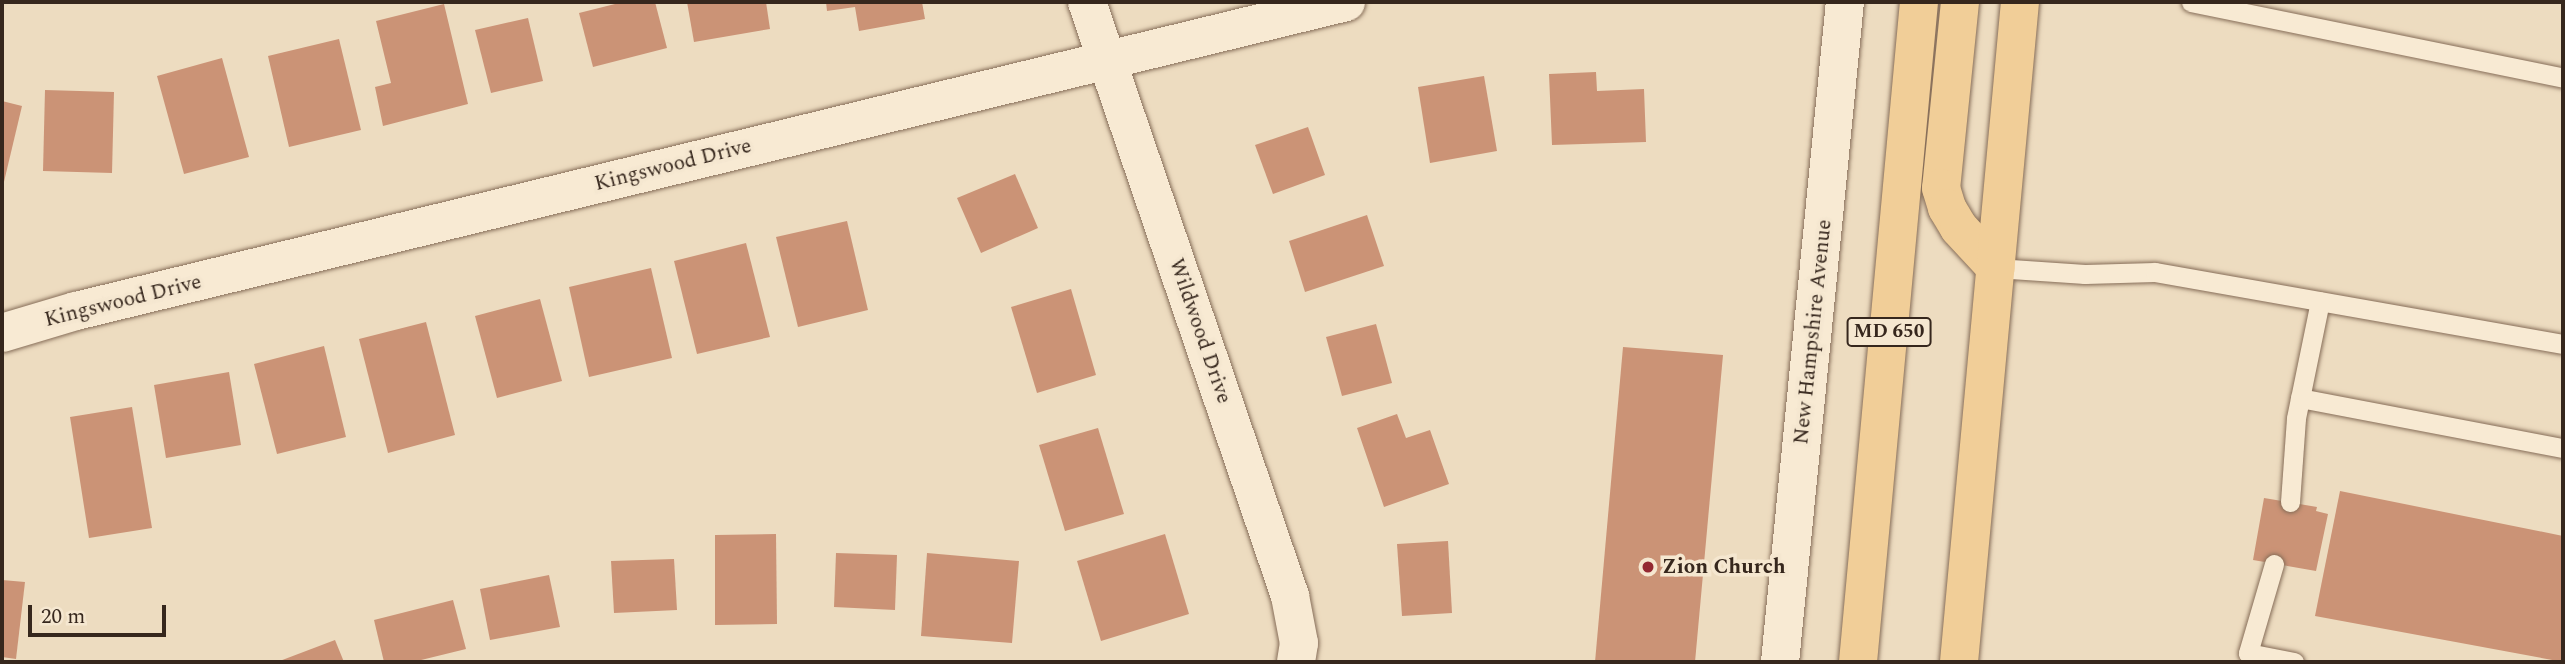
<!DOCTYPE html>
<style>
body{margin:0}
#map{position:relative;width:2565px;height:664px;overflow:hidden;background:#eddcc0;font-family:Spectral,serif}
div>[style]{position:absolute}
.building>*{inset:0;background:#cb9376}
.roads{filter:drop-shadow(0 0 2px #866d58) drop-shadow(0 0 2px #866d58)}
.lane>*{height:19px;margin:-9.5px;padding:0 9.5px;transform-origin:9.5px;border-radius:9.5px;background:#f8ead3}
.street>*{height:38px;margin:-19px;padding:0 19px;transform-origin:19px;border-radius:19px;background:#f8ead3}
.primary>*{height:38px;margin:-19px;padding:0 19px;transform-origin:19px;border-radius:19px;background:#f1ce98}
.dots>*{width:19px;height:19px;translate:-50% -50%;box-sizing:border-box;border:4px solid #f5e7d0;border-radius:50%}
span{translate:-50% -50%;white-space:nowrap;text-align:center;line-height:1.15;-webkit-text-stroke:7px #f5e7d0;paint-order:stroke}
.shield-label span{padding:2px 5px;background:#f5e7d0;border:2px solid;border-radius:5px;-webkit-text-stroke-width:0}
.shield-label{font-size:19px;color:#36271d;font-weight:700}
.street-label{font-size:21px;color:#36271d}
.poi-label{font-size:21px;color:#36271d;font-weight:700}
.left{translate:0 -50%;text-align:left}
.frame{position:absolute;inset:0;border:4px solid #36271d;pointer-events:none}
.scale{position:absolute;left:28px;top:605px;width:138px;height:32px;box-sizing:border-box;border:4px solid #36271d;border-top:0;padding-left:9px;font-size:21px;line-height:24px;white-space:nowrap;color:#36271d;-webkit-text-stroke:5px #f5e7d0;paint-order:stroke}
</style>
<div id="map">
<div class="building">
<i style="clip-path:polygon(623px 2px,655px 2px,667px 48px,593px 67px,579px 13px)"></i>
<i style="clip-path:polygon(687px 2px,766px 2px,770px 29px,694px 42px)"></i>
<i style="clip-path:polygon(826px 2px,922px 2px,925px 19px,859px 31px,855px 7px,827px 11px)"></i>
<i style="clip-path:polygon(444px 4px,468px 104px,383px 126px,375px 87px,391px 83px,376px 21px)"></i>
<i style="clip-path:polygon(528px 18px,543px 81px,491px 93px,475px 30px)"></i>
<i style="clip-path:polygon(339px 39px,361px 130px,289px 147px,268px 56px)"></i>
<i style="clip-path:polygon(222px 58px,249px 157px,184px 174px,157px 76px)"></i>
<i style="clip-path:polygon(1596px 72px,1597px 91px,1644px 89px,1646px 142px,1552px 145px,1549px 74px)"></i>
<i style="clip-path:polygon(1484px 76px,1497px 151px,1430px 163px,1418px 87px)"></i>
<i style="clip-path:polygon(45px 90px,114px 92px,112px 173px,43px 171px)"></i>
<i style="clip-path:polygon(2px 101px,22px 106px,3px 186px,2px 186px)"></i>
<i style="clip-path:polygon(1308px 127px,1325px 175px,1273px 194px,1255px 145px)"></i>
<i style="clip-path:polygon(1015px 174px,1038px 228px,981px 253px,957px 198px)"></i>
<i style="clip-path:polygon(1367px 215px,1384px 266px,1305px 292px,1289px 241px)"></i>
<i style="clip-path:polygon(847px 221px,868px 310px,798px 327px,776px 237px)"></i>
<i style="clip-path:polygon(746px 243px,770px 337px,697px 354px,674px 261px)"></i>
<i style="clip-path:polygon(651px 268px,672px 358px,589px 377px,569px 287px)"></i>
<i style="clip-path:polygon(1071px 289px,1096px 375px,1037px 393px,1011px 307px)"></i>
<i style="clip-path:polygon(540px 299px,562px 381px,497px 398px,475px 316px)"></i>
<i style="clip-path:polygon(426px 322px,455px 435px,388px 453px,359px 339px)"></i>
<i style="clip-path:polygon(1376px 324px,1392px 383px,1342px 396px,1326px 337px)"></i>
<i style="clip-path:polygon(324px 346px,346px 437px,277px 454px,254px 364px)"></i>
<i style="clip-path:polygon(1623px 347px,1723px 355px,1695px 662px,1595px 662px)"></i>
<i style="clip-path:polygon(229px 372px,241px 445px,166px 458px,154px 385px)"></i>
<i style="clip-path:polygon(132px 407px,152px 528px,89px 538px,70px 417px)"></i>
<i style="clip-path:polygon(1397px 414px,1406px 438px,1430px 430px,1449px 484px,1384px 507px,1357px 428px)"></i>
<i style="clip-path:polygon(1098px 428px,1124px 514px,1065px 531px,1039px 445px)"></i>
<i style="clip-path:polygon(2340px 491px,2563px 536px,2563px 662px,2315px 616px)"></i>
<i style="clip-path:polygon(2264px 498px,2317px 507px,2316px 511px,2328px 514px,2316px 571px,2253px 560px)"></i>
<i style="clip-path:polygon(776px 534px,777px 624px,715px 625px,715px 535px)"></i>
<i style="clip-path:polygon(1165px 534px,1189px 614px,1101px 641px,1077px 561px)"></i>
<i style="clip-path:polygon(1448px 541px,1452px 613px,1402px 616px,1397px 544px)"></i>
<i style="clip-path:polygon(836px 553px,897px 555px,895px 610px,834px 607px)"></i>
<i style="clip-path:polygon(927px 553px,1019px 561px,1012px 643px,921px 636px)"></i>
<i style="clip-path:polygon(674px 559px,677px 610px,614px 613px,611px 561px)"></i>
<i style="clip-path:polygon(549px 575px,560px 627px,490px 640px,480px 589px)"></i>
<i style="clip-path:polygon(2px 580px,25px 582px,16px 659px,2px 657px)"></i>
<i style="clip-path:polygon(453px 600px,466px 649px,413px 662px,384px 662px,374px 620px)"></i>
<i style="clip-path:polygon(335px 640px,344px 662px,277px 662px)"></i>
</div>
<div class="roads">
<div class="lane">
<i style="left:2191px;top:2px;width:380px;rotate:11.5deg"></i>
<i style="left:1996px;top:268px;width:89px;rotate:3.9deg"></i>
<i style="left:2085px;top:274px;width:70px;rotate:-1.6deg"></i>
<i style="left:2155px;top:272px;width:414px;rotate:10deg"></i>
<i style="left:2300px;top:398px;width:268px;rotate:10.8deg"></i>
<i style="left:2290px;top:502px;width:84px;rotate:-85.9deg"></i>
<i style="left:2296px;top:418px;width:119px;rotate:-78.4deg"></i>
<i style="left:2274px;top:564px;width:93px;rotate:106.3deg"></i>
<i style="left:2248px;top:653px;width:47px;rotate:11.1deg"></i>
</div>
<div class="street">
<i style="left:1087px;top:2px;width:628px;rotate:71.13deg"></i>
<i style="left:1290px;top:596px;width:48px;rotate:79.2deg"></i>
<i style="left:1299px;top:643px;width:19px;rotate:99deg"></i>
<i style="left:2px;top:333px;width:77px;rotate:-16.6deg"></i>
<i style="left:76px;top:311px;width:1307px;rotate:-13.67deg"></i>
<i style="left:1780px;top:662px;width:663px;rotate:-84.38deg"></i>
</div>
<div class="primary">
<i style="left:1960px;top:2px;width:187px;rotate:95.8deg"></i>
<i style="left:1941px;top:188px;width:21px;rotate:73deg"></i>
<i style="left:1947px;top:208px;width:23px;rotate:59deg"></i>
<i style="left:1959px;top:228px;width:54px;rotate:47.2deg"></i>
<i style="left:1858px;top:662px;width:663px;rotate:-84.72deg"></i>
<i style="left:1959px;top:662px;width:663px;rotate:-84.72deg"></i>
</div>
</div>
<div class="dots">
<i style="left:1648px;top:567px;background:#942932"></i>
</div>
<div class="shield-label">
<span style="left:1889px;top:332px">MD 650</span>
</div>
<div class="street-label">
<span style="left:673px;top:165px;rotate:-14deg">Kingswood Drive</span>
<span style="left:123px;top:301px;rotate:-14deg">Kingswood Drive</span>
<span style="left:1200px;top:331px;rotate:71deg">Wildwood Drive</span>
<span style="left:1813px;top:332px;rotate:-84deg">New Hampshire Avenue</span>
</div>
<div class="poi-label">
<span class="left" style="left:1662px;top:567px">Zion Church</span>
</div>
<div class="frame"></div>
<div class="scale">20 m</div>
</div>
